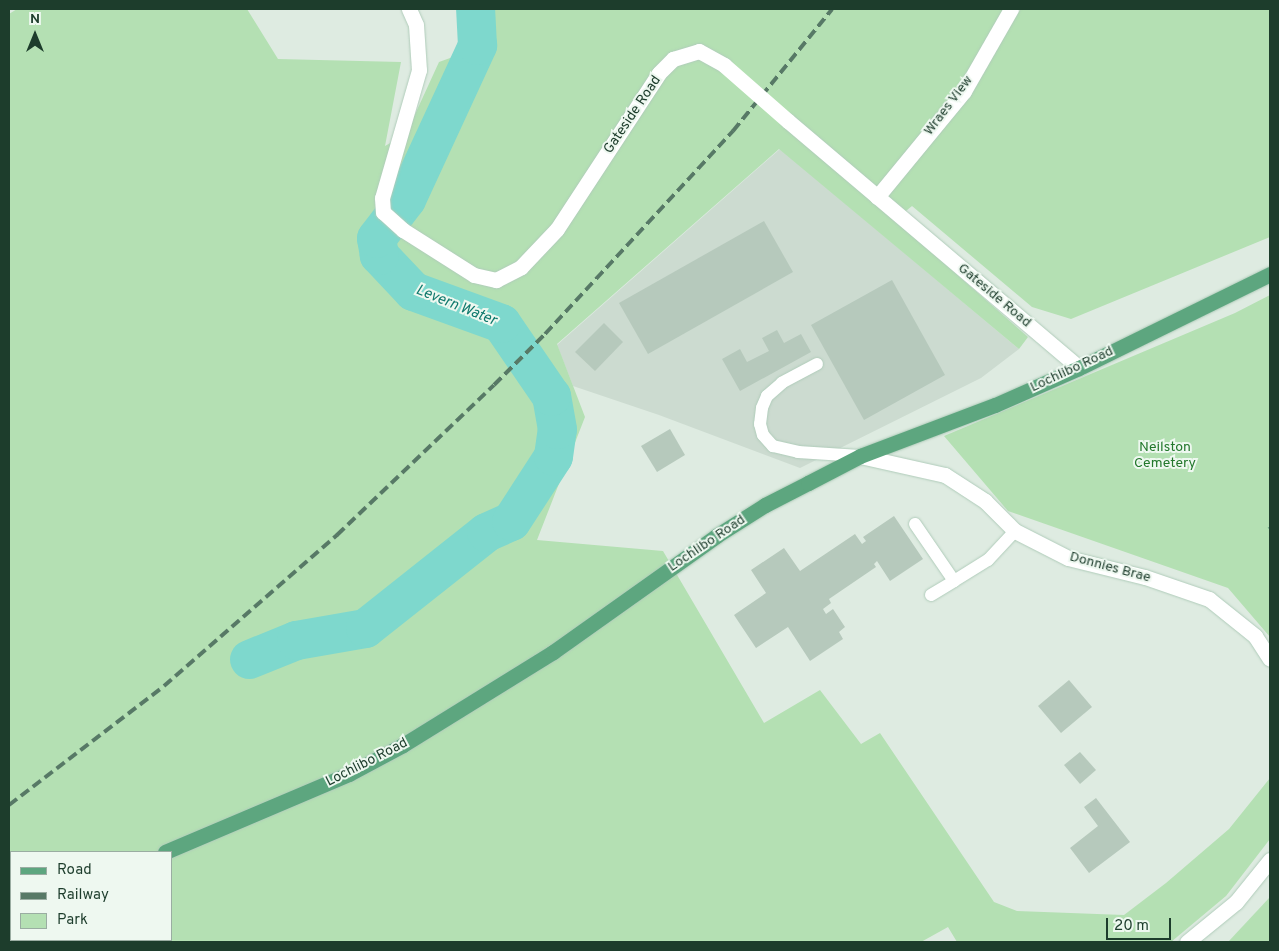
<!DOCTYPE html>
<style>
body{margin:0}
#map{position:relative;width:1279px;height:951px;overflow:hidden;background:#deebe1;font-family:Overpass,sans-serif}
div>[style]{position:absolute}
.built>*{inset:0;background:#ccdbd0}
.green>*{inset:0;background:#b4e0b3}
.river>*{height:39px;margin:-19.5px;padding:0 19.5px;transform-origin:19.5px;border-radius:19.5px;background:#7ed8cd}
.building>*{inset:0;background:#b6c9bc}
.path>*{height:3px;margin-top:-1.5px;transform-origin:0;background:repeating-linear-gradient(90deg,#7ab391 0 2.5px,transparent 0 6.5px)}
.roads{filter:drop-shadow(0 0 1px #b0ccba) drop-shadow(0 0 1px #b0ccba)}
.lane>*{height:12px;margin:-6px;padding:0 6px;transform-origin:6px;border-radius:6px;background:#fff}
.street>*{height:15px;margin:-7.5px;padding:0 7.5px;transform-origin:7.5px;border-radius:7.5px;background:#fff}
.secondary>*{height:15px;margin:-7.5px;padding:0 7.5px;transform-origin:7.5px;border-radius:7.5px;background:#fff}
.primary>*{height:15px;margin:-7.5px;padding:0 7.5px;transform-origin:7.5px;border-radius:7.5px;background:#5da67f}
.rail>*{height:4px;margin-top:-2px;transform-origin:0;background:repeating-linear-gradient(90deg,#577966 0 10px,transparent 0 15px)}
.street-bridge>*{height:15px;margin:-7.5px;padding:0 7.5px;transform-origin:7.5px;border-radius:7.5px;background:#fff}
span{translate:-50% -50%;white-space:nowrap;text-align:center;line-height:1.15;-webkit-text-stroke:4px #eef8f0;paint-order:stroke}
.street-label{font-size:14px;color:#1d3d2c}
.park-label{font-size:14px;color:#23782c}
.water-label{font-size:15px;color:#117a6e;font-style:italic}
.frame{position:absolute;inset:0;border:10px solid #1d3d2c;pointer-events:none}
.legend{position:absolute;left:10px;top:851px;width:162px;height:90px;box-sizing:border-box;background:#eef8f0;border:1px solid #9aada2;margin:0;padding:6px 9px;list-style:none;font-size:15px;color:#1d3d2c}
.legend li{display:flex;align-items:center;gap:10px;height:25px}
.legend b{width:25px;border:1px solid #9aada2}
.north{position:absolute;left:10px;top:10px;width:50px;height:50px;-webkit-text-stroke:4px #eef8f0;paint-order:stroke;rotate:0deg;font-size:14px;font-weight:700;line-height:20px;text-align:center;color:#1d3d2c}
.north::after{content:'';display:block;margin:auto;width:18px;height:22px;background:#1d3d2c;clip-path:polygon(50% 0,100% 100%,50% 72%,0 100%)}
.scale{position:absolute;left:1106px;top:918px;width:65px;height:22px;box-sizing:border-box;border:2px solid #1d3d2c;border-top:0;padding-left:6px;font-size:15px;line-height:18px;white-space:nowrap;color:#1d3d2c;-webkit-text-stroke:4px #eef8f0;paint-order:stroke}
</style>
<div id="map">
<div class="built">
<i style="clip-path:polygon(780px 149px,1019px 349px,981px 378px,800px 468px,659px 415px,573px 386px,557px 345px)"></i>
</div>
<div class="green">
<i style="clip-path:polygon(evenodd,17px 9px,247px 9px,278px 59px,401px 62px,385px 146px,406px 134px,439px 62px,475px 49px,471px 9px,1270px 9px,1270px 237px,1071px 319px,1032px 307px,912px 206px,895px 220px,1028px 337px,1019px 349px,779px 149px,557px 344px,585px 417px,537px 540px,663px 551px,764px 723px,820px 690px,861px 744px,880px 733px,994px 902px,1017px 911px,1124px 915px,1166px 883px,1229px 829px,1270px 778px,1270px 839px,1226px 896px,1171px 942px,957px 942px,948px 927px,921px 942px,9px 942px,9px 14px,17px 9px,11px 852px,171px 852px,171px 940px,11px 940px,11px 852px)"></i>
<i style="clip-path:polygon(1270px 295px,1270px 637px,1228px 588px,1008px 511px,944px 436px,1235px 313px)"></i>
<i style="clip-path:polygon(1270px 897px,1270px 942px,1228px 942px)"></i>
</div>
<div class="river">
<i style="left:249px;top:659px;width:51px;rotate:-22deg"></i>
<i style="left:296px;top:640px;width:70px;rotate:-9.9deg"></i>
<i style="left:365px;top:628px;width:154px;rotate:-38.4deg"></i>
<i style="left:486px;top:532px;width:27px;rotate:-24deg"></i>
<i style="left:511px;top:521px;width:77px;rotate:-57.1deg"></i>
<i style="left:553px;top:456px;width:27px;rotate:-82deg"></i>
<i style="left:557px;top:429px;width:34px;rotate:-100deg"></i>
<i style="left:551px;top:396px;width:88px;rotate:-124.4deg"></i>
<i style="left:501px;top:323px;width:94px;rotate:-160deg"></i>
<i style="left:413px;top:291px;width:50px;rotate:-133.4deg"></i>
<i style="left:379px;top:255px;width:17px;rotate:-100deg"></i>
<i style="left:376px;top:238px;width:49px;rotate:-52.4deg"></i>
<i style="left:406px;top:199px;width:170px;rotate:-65.2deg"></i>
<i style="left:477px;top:45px;width:36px;rotate:-93deg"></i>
</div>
<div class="building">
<i style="clip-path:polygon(764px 221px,793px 272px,648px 354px,619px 303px)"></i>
<i style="clip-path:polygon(892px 280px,945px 375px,864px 420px,811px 325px)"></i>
<i style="clip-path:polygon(604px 323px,623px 342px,595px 371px,575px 352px)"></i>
<i style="clip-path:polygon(777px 330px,784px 343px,801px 334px,811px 352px,740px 391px,722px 359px,740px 349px,747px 362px,769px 351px,762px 338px)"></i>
<i style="clip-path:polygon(670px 429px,685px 455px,657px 472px,641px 446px)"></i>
<i style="clip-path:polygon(894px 516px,923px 559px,890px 581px,877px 561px,874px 564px,876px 567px,829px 599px,831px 603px,823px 609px,826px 614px,833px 609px,845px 627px,839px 632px,843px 639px,810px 661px,788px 627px,756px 648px,734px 615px,766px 593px,751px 570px,784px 548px,800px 571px,855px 534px,862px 544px,866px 541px,863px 537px)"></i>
<i style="clip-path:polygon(1069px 680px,1092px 707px,1061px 733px,1038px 706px)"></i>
<i style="clip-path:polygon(1080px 752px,1096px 770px,1080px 784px,1064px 765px)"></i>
<i style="clip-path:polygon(1096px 798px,1130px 842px,1089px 873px,1070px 848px,1098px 826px,1084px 807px)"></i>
</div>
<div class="path">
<i style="left:1269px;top:526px;width:2px;rotate:63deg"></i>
</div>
<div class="roads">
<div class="lane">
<i style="left:817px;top:364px;width:40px;rotate:152deg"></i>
<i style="left:782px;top:383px;width:20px;rotate:139deg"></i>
<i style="left:767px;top:396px;width:13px;rotate:113deg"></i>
<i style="left:762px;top:408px;width:16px;rotate:97deg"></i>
<i style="left:760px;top:424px;width:11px;rotate:75deg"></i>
<i style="left:763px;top:435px;width:15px;rotate:48deg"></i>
<i style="left:773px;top:446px;width:26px;rotate:13deg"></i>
<i style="left:798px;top:452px;width:62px;rotate:3.7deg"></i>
<i style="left:915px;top:524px;width:69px;rotate:55.6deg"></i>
<i style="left:954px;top:581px;width:40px;rotate:-32deg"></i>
<i style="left:988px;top:560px;width:40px;rotate:-47deg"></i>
<i style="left:931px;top:595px;width:27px;rotate:-31deg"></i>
</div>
<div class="street">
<i style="left:409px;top:9px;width:17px;rotate:66deg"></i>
<i style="left:416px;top:25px;width:45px;rotate:86.2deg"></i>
<i style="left:419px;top:70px;width:133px;rotate:106.1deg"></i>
<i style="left:382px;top:198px;width:14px;rotate:86deg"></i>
<i style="left:383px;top:212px;width:27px;rotate:42deg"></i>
<i style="left:403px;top:230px;width:84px;rotate:32.4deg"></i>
<i style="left:474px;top:275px;width:23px;rotate:13deg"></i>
<i style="left:496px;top:280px;width:28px;rotate:-27deg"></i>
<i style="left:521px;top:267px;width:52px;rotate:-46.5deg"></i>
<i style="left:557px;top:229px;width:186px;rotate:-56.8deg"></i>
<i style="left:659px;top:73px;width:20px;rotate:-45deg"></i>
<i style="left:673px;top:59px;width:27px;rotate:-17deg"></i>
<i style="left:699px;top:51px;width:29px;rotate:29deg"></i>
<i style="left:788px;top:121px;width:382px;rotate:40.3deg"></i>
<i style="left:877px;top:197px;width:137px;rotate:-50.6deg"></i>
<i style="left:964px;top:91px;width:95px;rotate:-60.2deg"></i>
<i style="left:860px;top:456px;width:87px;rotate:12.6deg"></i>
<i style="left:945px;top:475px;width:48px;rotate:33deg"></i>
<i style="left:985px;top:501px;width:42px;rotate:45deg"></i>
<i style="left:1015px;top:531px;width:59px;rotate:27deg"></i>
<i style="left:1068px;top:558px;width:79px;rotate:13.9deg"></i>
<i style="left:1145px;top:577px;width:68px;rotate:19deg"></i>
<i style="left:1209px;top:599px;width:59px;rotate:38.8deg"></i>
<i style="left:1255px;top:636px;width:27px;rotate:57deg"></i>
</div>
<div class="secondary">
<i style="left:1187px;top:942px;width:63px;rotate:-39.2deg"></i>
<i style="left:1236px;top:902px;width:54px;rotate:-51deg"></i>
</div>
<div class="primary">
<i style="left:165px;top:852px;width:200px;rotate:-23deg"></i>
<i style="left:349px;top:774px;width:61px;rotate:-28.2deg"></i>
<i style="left:403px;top:745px;width:176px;rotate:-31.8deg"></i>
<i style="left:553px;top:652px;width:200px;rotate:-35.4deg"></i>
<i style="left:716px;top:536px;width:58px;rotate:-32.3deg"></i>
<i style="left:765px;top:505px;width:48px;rotate:-27.1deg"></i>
<i style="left:808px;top:483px;width:59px;rotate:-27.4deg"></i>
<i style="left:860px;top:456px;width:144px;rotate:-20.7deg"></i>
<i style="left:995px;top:405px;width:92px;rotate:-23.8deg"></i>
<i style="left:1079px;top:368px;width:213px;rotate:-26.2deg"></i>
<i style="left:9px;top:892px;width:2px"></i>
</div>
</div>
<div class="rail">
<i style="left:9px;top:805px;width:195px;rotate:-37.5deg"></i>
<i style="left:164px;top:686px;width:230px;rotate:-41.1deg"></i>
<i style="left:337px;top:535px;width:217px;rotate:-43.7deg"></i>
<i style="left:494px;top:385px;width:72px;rotate:-45deg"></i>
<i style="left:545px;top:334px;width:277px;rotate:-47.2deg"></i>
<i style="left:733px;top:131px;width:157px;rotate:-50.9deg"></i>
</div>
<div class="street-bridge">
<i style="left:724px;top:65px;width:85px;rotate:41.2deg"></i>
</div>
<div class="street-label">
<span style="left:949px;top:106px;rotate:-53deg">Wraes View</span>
<span style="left:633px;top:115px;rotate:-56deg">Gateside Road</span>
<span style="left:994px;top:296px;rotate:40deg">Gateside Road</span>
<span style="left:1072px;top:370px;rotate:-25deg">Lochlibo Road</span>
<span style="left:707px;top:544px;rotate:-34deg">Lochlibo Road</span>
<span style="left:1110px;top:568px;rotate:15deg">Donnies Brae</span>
<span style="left:367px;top:763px;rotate:-27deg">Lochlibo Road</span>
</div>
<div class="park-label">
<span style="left:1165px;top:456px">Neilston<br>Cemetery</span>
</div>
<div class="water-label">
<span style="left:456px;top:306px;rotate:22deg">Levern Water</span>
</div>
<div class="frame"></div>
<ul class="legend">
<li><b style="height:6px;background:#5da67f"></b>Road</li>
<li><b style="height:6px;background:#577966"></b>Railway</li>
<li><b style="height:14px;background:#b4e0b3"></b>Park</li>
</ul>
<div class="north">N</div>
<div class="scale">20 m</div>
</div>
